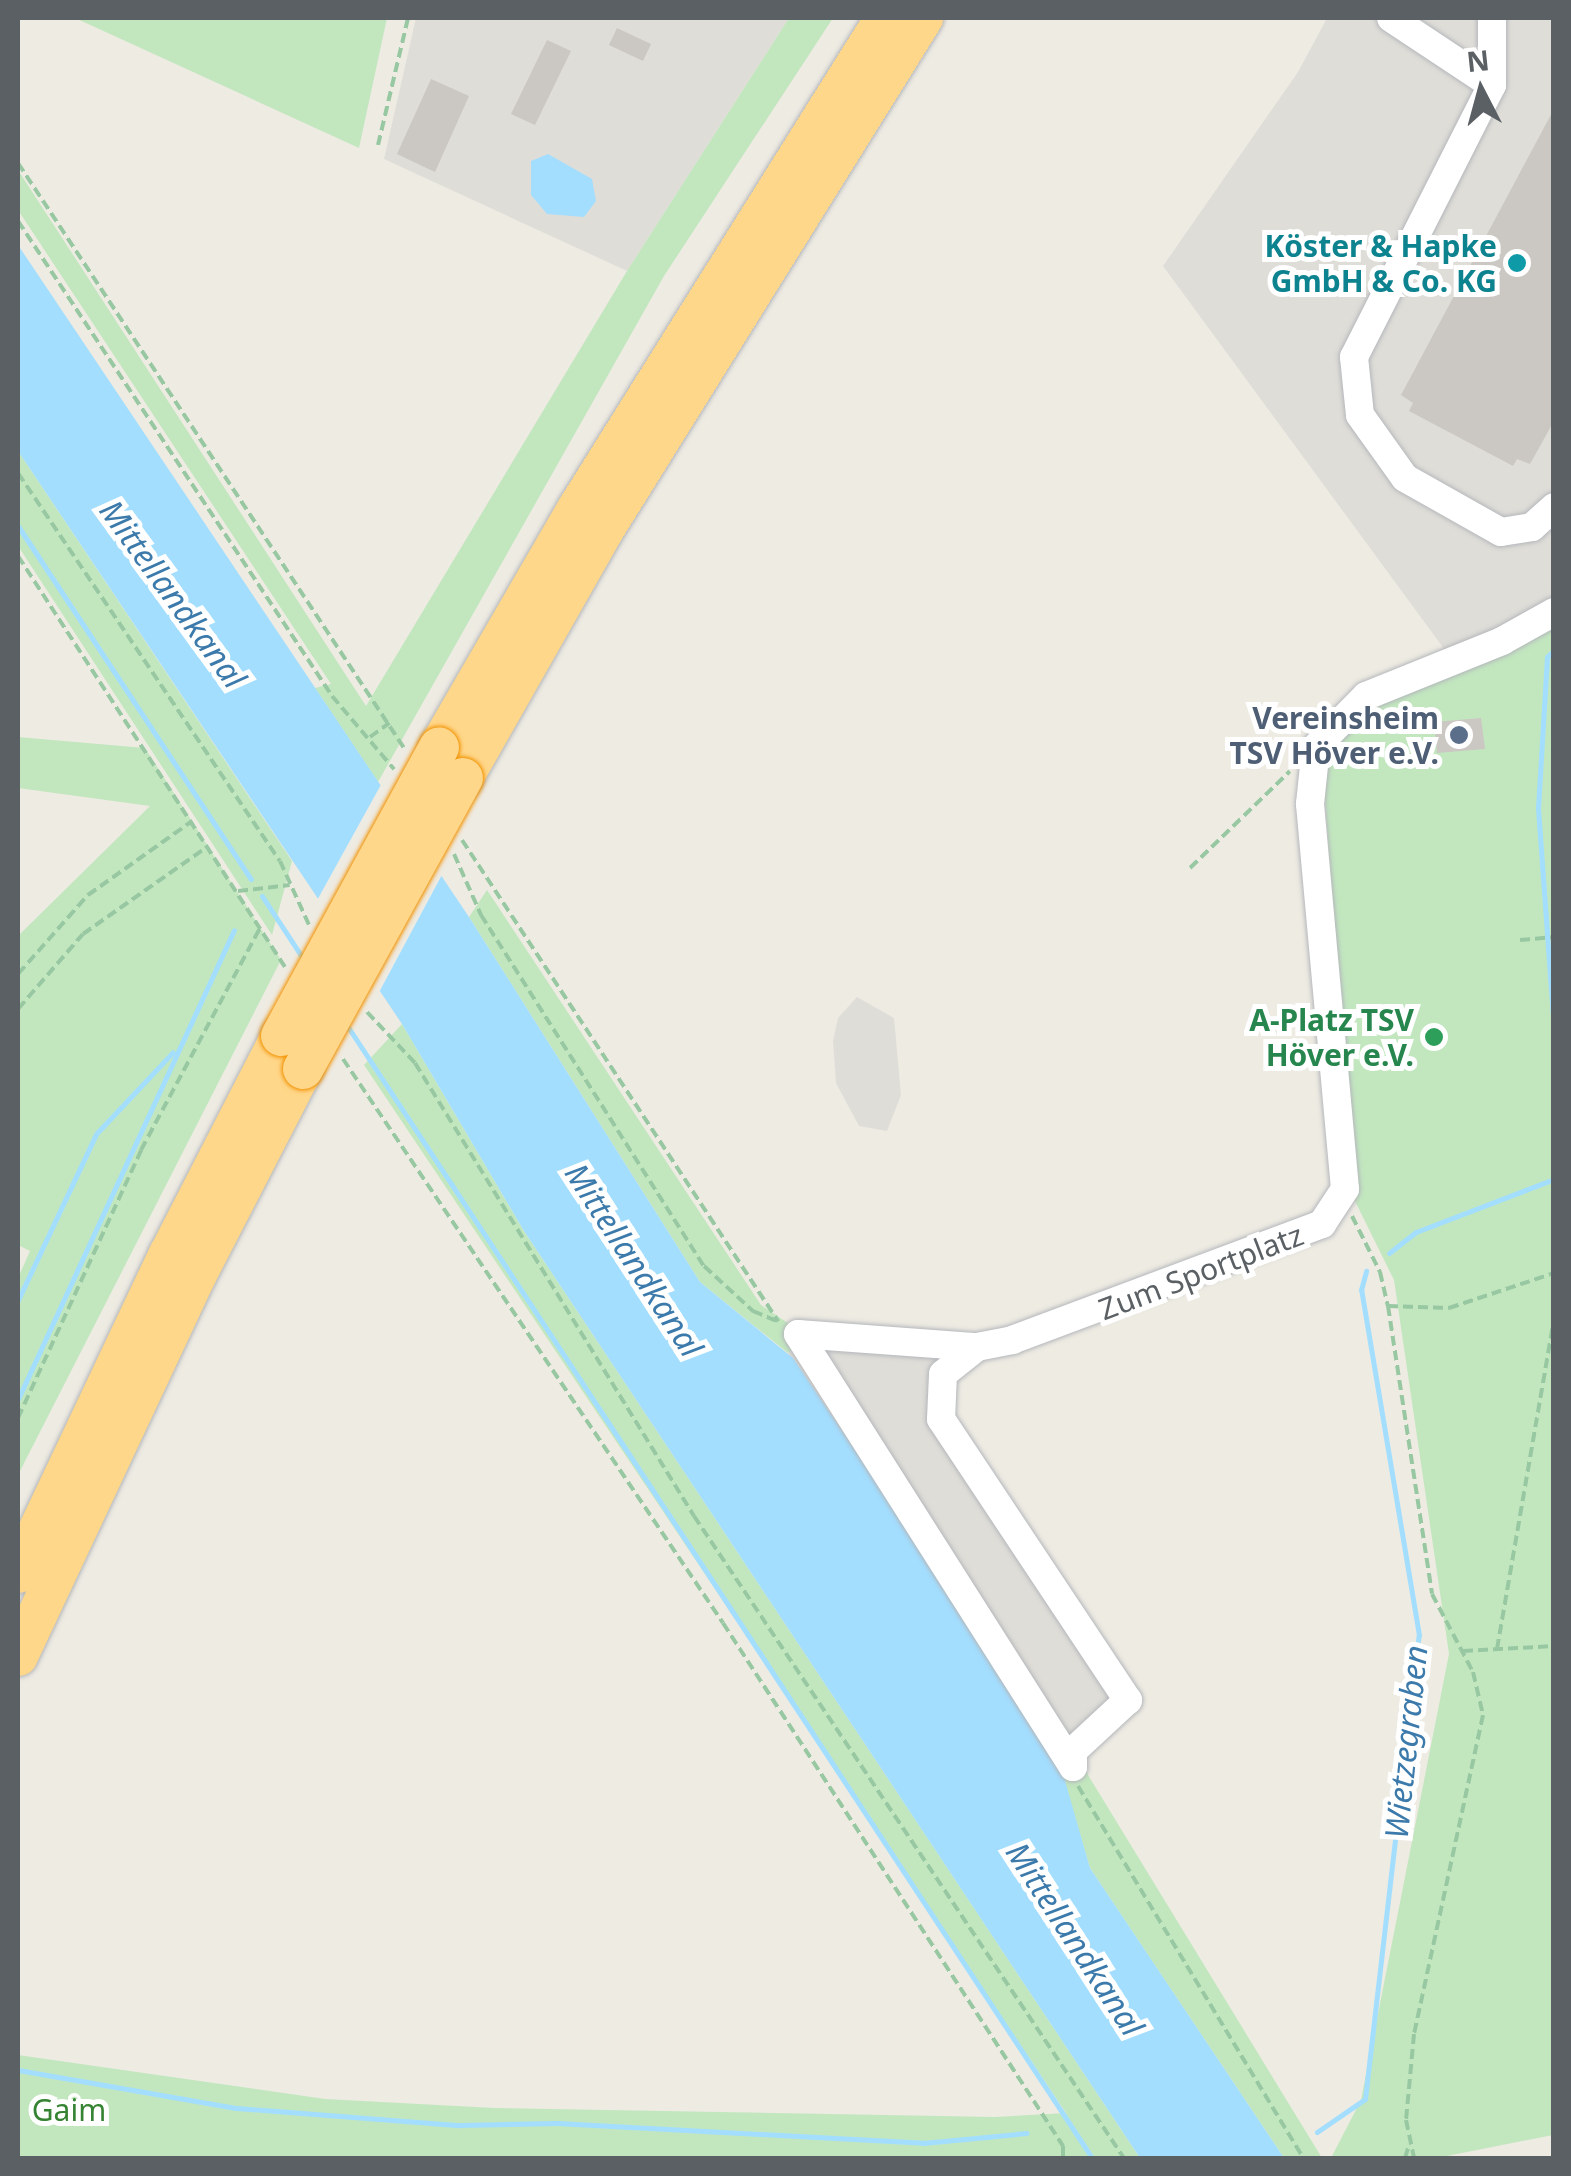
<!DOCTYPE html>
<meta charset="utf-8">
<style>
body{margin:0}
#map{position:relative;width:1571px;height:2176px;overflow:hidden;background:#eeebe3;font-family:"Noto Sans",sans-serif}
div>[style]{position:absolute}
.industrial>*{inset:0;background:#dfddd8}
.green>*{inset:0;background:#c2e7bf}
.water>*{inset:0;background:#a3deff}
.pier>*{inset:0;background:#eeebe3}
.stream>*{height:5px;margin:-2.5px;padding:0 2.5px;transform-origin:2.5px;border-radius:2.5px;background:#a3deff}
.building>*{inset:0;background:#cbc7c2}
.path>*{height:4px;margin-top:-2px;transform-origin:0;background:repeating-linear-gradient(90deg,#98c8a2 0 10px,transparent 0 15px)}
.roads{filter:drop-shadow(0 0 2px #b4b7bb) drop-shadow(0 0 2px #b4b7bb)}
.minor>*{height:28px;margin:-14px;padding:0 14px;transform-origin:14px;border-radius:14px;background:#fff}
.highway>*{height:40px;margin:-20px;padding:0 20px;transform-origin:20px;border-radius:20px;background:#ffd78a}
.bridges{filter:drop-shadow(0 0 2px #f29200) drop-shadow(0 0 2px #f29200)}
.highway-bridge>*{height:40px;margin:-20px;padding:0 20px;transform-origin:20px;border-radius:20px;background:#ffd78a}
.dots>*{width:28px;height:28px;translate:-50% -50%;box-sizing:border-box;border:5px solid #fff;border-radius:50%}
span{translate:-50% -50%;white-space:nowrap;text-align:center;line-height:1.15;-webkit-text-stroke:10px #fff;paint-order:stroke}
.culture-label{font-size:30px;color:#0d838f;font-weight:700}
.right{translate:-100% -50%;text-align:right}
.service-label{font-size:30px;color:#4e5e75;font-weight:700}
.leisure-label{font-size:30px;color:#27864d;font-weight:700}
.street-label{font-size:30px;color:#5b6064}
.park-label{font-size:30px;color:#368433}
.water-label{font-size:32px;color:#3b7aaa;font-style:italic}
.frame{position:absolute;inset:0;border:20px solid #5b6064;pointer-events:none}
.north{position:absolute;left:1431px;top:40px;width:100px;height:100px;-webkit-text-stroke:8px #fff;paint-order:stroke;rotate:354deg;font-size:28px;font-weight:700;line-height:40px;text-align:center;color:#5b6064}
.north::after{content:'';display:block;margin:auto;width:35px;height:45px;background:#5b6064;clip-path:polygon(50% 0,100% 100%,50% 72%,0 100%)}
</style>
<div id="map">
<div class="industrial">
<i style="clip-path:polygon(416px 18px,789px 18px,627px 271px,384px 159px)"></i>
<i style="clip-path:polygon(1327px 18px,1553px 18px,1553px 605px,1461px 672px,1163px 266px,1298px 72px)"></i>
<i style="clip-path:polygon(857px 997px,894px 1018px,901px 1095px,887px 1131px,859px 1126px,836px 1083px,833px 1041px,838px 1018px)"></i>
<i style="clip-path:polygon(809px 1337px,948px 1349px,949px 1414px,1140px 1702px,1056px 1749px,788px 1353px)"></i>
</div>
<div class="green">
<i style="clip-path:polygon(75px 18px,387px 18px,359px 148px)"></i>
<i style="clip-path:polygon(789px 18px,833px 18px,664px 276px,378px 782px,315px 688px,331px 684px,18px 210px,18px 170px,366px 706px,627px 271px)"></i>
<i style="clip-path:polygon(18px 451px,292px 861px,272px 935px,18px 546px)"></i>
<i style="clip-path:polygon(1553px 605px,1553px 2135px,1437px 2158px,1331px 2158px,1361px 2100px,1449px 1654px,1394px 1280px,1353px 1197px,1322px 755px,1365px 704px,1461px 672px)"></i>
<i style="clip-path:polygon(18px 737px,145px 748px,281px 960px,18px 1475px,18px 1278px,30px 1251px,18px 1245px,18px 936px,150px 806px,18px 788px)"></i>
<i style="clip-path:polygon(487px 890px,761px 1305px,809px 1337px,788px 1353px,700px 1282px,469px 917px)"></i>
<i style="clip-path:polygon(402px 1024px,524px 1231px,1140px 2158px,18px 2158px,18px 2055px,325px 2099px,495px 2108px,995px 2117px,1066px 2113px,364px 1065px)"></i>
<i style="clip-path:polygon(1080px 1752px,1088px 1775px,1322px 2158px,1284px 2158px,1090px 1868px,1060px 1767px)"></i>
</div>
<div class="water">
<i style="clip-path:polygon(548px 154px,592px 179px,596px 201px,584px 217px,547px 214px,531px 195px,531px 161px)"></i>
<i style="clip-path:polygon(18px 245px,469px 917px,700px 1282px,793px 1358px,1056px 1749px,1090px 1868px,1284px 2158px,1140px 2158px,524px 1231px,402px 1024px,18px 451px)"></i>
</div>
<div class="pier">
<i style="clip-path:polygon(383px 781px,444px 871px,377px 996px,315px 904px)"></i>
</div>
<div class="stream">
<i style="left:18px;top:526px;width:423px;rotate:56.6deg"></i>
<i style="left:1554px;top:650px;width:10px;rotate:135deg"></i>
<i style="left:1547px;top:657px;width:151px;rotate:93.4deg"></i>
<i style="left:1538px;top:808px;width:225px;rotate:85.9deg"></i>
<i style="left:262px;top:896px;width:77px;rotate:56.7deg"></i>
<i style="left:346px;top:1024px;width:1357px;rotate:56.66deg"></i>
<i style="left:1389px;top:1253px;width:34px;rotate:-38deg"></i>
<i style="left:1416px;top:1232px;width:148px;rotate:-21deg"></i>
<i style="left:18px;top:1300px;width:183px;rotate:-64.8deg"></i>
<i style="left:96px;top:1134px;width:112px;rotate:-46.8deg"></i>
<i style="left:18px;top:1399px;width:516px;rotate:-65.27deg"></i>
<i style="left:18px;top:2070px;width:221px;rotate:9.9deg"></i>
<i style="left:236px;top:2108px;width:224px;rotate:4.4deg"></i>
<i style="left:459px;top:2125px;width:98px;rotate:-1.2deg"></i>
<i style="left:557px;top:2123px;width:367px;rotate:3.1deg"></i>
<i style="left:923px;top:2143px;width:104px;rotate:-5.5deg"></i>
<i style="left:1317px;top:2132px;width:58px;rotate:-34.5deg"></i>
<i style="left:1365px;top:2099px;width:467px;rotate:-83.4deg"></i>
<i style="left:1419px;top:1635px;width:350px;rotate:-99.5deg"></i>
<i style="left:1361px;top:1290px;width:20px;rotate:-75deg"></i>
</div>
<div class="building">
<i style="clip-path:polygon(617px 28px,651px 44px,643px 61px,609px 45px)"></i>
<i style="clip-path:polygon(547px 40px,571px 51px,535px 125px,511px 114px)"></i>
<i style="clip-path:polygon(431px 79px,469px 96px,435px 172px,397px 154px)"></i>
<i style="clip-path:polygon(1554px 109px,1554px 421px,1530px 464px,1517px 459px,1513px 466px,1409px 411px,1413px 403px,1401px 395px)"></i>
<i style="clip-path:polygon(1481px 718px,1485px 749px,1437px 753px,1434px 722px)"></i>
</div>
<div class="path">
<i style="left:378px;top:145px;width:130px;rotate:-76.7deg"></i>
<i style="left:18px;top:163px;width:704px;rotate:56.58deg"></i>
<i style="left:18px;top:221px;width:569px;rotate:56.53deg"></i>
<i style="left:332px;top:696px;width:96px;rotate:49.7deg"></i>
<i style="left:18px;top:473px;width:468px;rotate:56deg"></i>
<i style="left:280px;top:861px;width:70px;rotate:65.6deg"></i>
<i style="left:18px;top:556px;width:490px;rotate:57deg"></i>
<i style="left:370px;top:737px;width:24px;rotate:-36deg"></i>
<i style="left:462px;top:840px;width:576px;rotate:56.7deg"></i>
<i style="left:454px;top:854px;width:67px;rotate:66.1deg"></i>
<i style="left:481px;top:915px;width:416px;rotate:57.6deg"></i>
<i style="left:704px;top:1266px;width:67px;rotate:42.6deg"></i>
<i style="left:753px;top:1311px;width:26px;rotate:23deg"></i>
<i style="left:1190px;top:868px;width:139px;rotate:-44.1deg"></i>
<i style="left:238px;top:891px;width:52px;rotate:-6.6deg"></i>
<i style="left:1520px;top:940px;width:34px;rotate:-5deg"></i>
<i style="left:18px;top:974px;width:106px;rotate:-48.5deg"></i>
<i style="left:88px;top:895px;width:128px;rotate:-35.4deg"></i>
<i style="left:18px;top:1009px;width:99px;rotate:-49.1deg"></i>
<i style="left:83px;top:934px;width:153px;rotate:-35.1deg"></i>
<i style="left:367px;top:1012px;width:70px;rotate:46.7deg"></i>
<i style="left:415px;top:1063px;width:532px;rotate:58.37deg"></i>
<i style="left:694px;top:1516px;width:773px;rotate:56.19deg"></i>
<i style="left:343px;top:1059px;width:680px;rotate:56.03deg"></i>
<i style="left:723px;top:1623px;width:624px;rotate:56.97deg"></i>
<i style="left:1063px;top:2146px;width:12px;rotate:90deg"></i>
<i style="left:1352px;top:1216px;width:63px;rotate:63.4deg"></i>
<i style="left:1380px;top:1272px;width:35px;rotate:77deg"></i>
<i style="left:1388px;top:1306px;width:291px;rotate:81.3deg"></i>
<i style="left:1432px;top:1594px;width:88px;rotate:62.3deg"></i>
<i style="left:1473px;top:1672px;width:44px;rotate:76.9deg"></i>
<i style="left:1483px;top:1715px;width:326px;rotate:102.2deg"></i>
<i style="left:1414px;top:2034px;width:86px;rotate:95.3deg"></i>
<i style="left:1406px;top:2120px;width:39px;rotate:78deg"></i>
<i style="left:1388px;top:1306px;width:61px;rotate:1.9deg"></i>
<i style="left:1449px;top:1308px;width:111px;rotate:-18.4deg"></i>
<i style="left:18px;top:1418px;width:295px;rotate:-65.3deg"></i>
<i style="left:141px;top:1150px;width:252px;rotate:-61.8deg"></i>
<i style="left:1497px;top:1649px;width:334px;rotate:-80.2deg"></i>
<i style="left:1463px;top:1651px;width:91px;rotate:-3.1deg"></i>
<i style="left:1078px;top:1786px;width:435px;rotate:58.8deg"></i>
<i style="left:1405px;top:2158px;width:10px;rotate:-73deg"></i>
</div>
<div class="roads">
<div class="minor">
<i style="left:1391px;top:18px;width:121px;rotate:33.6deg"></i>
<i style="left:1492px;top:18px;width:67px;rotate:90deg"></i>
<i style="left:1492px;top:85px;width:305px;rotate:116.9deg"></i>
<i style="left:1354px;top:357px;width:58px;rotate:84.1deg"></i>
<i style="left:1360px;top:415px;width:77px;rotate:54.5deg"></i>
<i style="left:1405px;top:478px;width:110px;rotate:29.4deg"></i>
<i style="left:1501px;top:532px;width:31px;rotate:-9deg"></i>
<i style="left:1532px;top:527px;width:30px;rotate:-42deg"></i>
<i style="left:977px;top:1347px;width:43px;rotate:141.5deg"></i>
<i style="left:943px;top:1374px;width:45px;rotate:92.5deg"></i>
<i style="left:941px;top:1419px;width:338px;rotate:56.4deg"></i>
<i style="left:1128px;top:1700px;width:75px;rotate:137.2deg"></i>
<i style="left:1073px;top:1751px;width:16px;rotate:90deg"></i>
<i style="left:1073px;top:1767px;width:513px;rotate:-122.42deg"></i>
<i style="left:798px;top:1334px;width:179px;rotate:4.2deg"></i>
<i style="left:977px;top:1347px;width:36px;rotate:-11deg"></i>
<i style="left:1012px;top:1340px;width:331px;rotate:-20.5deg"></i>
<i style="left:1322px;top:1224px;width:42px;rotate:-56.7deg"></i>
<i style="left:1345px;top:1189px;width:387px;rotate:-95.2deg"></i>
<i style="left:1310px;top:804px;width:57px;rotate:-84deg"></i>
<i style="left:1316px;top:747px;width:71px;rotate:-45.6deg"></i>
<i style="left:1366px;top:696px;width:147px;rotate:-22deg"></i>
<i style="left:1502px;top:641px;width:60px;rotate:-29.1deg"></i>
</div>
<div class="highway">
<i style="left:439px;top:747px;width:275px;rotate:-59.9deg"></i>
<i style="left:577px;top:509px;width:580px;rotate:-57.9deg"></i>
<i style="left:463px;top:778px;width:282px;rotate:-60.4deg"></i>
<i style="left:602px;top:533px;width:607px;rotate:-58.06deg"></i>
<i style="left:18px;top:1573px;width:353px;rotate:-64.7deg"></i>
<i style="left:169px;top:1254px;width:245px;rotate:-62.8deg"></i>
<i style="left:18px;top:1656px;width:420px;rotate:-64.9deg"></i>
<i style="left:196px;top:1276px;width:233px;rotate:-62.7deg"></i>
</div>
</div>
<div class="bridges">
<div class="highway-bridge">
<i style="left:281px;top:1036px;width:329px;rotate:-61.3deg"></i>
<i style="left:303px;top:1069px;width:332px;rotate:-61.2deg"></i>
</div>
</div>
<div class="dots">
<i style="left:1517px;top:263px;background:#0f9aa8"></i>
<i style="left:1459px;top:735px;background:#5c6f8a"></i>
<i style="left:1434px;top:1037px;background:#2e9e5b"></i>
</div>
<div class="culture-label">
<span class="right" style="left:1497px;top:263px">Köster &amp; Hapke<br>GmbH &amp; Co. KG</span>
</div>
<div class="service-label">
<span class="right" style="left:1439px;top:735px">Vereinsheim<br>TSV Höver e.V.</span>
</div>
<div class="leisure-label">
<span class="right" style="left:1414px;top:1037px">A-Platz TSV<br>Höver e.V.</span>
</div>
<div class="street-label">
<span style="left:1201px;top:1272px;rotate:-21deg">Zum Sportplatz</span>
</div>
<div class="park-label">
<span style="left:69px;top:2110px">Gaim</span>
</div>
<div class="water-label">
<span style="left:173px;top:594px;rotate:54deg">Mittellandkanal</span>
<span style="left:634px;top:1260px;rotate:57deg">Mittellandkanal</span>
<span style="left:1406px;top:1742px;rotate:-84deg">Wietzegraben</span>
<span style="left:1075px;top:1939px;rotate:57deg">Mittellandkanal</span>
</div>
<div class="frame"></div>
<div class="north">N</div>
</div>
